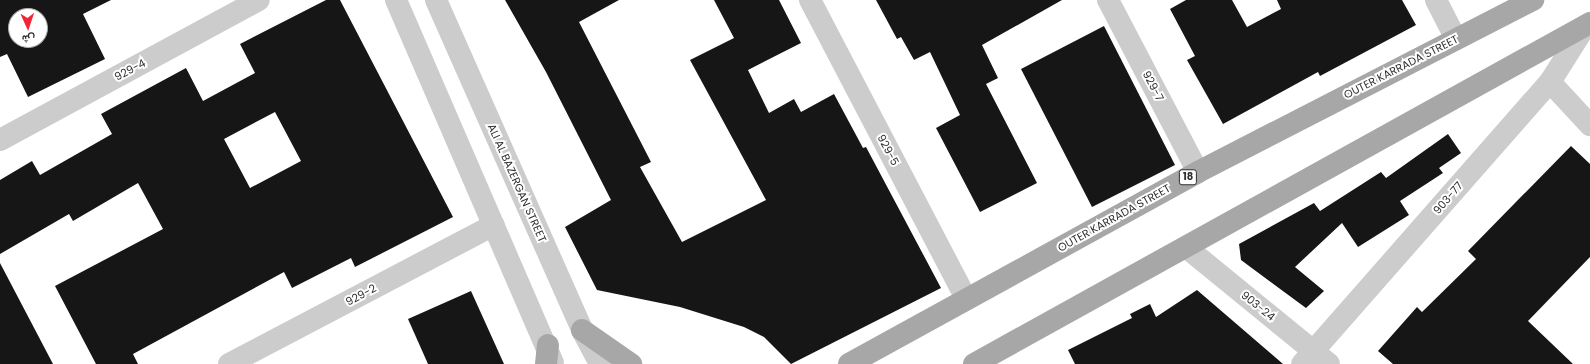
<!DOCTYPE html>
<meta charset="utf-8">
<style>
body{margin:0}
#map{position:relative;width:1590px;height:364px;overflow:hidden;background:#fff;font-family:Poppins,Vazirmatn,sans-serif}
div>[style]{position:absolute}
.building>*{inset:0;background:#161616}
.minor>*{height:22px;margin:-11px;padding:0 11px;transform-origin:11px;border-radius:11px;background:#ccc}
.major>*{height:22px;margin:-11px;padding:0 11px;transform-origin:11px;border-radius:11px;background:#a7a7a7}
span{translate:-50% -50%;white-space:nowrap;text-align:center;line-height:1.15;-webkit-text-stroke:4px #fff;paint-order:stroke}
.shield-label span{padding:1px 3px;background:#fff;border:1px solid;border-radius:3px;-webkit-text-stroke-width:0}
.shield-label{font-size:10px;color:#2f2f2f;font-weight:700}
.street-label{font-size:11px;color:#2f2f2f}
.north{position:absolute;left:8px;top:8px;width:40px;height:40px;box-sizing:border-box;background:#fff;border:1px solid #acacac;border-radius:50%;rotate:177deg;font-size:11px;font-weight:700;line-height:16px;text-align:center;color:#2f2f2f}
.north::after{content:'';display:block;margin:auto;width:14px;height:18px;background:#f42437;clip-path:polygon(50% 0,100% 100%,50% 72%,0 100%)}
</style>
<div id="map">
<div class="building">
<i style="clip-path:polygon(evenodd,0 0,111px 0,83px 14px,105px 59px,28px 97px,7px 54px,0 57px,0 0,16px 16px,40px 16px,40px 40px,16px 40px,16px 16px)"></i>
<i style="clip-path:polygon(evenodd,326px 0,340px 0,453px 217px,355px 267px,351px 258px,292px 288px,284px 272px,133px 354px,138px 364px,96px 364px,55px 286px,163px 229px,138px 183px,73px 221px,69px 214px,0 254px,0 180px,32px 161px,40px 175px,112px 134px,101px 114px,186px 68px,203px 101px,255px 73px,240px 44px,326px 0,275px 112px,301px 161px,250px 188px,224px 139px,275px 112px)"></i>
<i style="clip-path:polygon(505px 0,619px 0,579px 22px,651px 162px,640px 167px,682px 242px,766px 200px,690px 60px,734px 38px,714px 0,779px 0,801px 43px,748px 70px,769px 113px,794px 99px,801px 112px,834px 94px,863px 148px,866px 147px,941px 288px,791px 364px,764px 337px,744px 327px,680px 307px,597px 290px,565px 227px,611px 200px,546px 72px)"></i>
<i style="clip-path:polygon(876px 0,1062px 0,982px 45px,998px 78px,986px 84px,1037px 183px,980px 212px,936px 128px,960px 115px,930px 52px,914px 60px,901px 37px,897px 39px)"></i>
<i style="clip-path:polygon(1186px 0,1232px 0,1247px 27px,1281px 9px,1277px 0,1402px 0,1416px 25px,1320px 76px,1318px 72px,1223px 124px,1187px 60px,1195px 56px,1170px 9px)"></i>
<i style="clip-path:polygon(1104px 26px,1175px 165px,1092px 207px,1021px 69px)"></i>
<i style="clip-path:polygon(1448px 134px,1461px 153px,1439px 168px,1443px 173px,1400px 201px,1409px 215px,1358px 247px,1342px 223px,1295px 267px,1324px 291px,1306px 308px,1241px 260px,1239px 244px,1314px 203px,1320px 211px,1381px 172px,1386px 178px)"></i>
<i style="clip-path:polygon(1571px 146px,1590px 164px,1590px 257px,1528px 321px,1573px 364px,1393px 364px,1378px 351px,1417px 307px,1422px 312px,1476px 259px,1468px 251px)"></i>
<i style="clip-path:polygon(0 263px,53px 364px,0 364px)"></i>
<i style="clip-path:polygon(1197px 290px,1283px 364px,1075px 364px,1068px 350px,1132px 318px,1130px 314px,1150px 304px,1156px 317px)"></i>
<i style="clip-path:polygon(471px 291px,504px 364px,428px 364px,408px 319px)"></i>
</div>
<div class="minor">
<i style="left:396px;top:0;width:395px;rotate:66.6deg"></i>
<i style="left:436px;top:0;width:361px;rotate:66.1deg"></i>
<i style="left:582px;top:330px;width:38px;rotate:62deg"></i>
<i style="left:810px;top:0;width:337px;rotate:62.4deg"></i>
<i style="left:1108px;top:0;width:194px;rotate:62.4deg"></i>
<i style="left:1436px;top:0;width:44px;rotate:62.9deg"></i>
<i style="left:1550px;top:82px;width:59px;rotate:47.1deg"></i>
<i style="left:0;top:140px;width:294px;rotate:-28.4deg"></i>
<i style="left:1187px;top:248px;width:183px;rotate:39.2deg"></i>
<i style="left:229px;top:364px;width:299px;rotate:-27.7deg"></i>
<i style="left:1302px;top:364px;width:376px;rotate:-48.7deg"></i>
<i style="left:1550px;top:82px;width:67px;rotate:-57.7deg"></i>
</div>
<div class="major">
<i style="left:582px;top:330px;width:60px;rotate:34.8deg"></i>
<i style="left:546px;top:364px;width:19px;rotate:-84deg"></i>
<i style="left:849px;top:364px;width:398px;rotate:-28.8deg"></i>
<i style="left:1198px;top:172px;width:377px;rotate:-27.2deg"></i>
<i style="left:974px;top:364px;width:704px;rotate:-28.97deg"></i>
</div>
<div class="shield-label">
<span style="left:1188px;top:177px">18</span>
</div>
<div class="street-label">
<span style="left:1401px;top:67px;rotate:-27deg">OUTER KARRADA STREET</span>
<span style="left:130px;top:70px;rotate:-28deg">929-4</span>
<span style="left:1153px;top:86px;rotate:62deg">929-7</span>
<span style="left:888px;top:150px;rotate:62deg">929-5</span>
<span style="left:517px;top:183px;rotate:66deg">ALI AL BAZERGAN STREET</span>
<span style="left:1448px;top:198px;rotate:-49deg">903-77</span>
<span style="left:1114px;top:218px;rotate:-29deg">OUTER KARRADA STREET</span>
<span style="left:361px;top:295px;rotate:-28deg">929-2</span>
<span style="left:1258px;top:306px;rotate:39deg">903-24</span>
</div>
<div class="north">ش</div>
</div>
